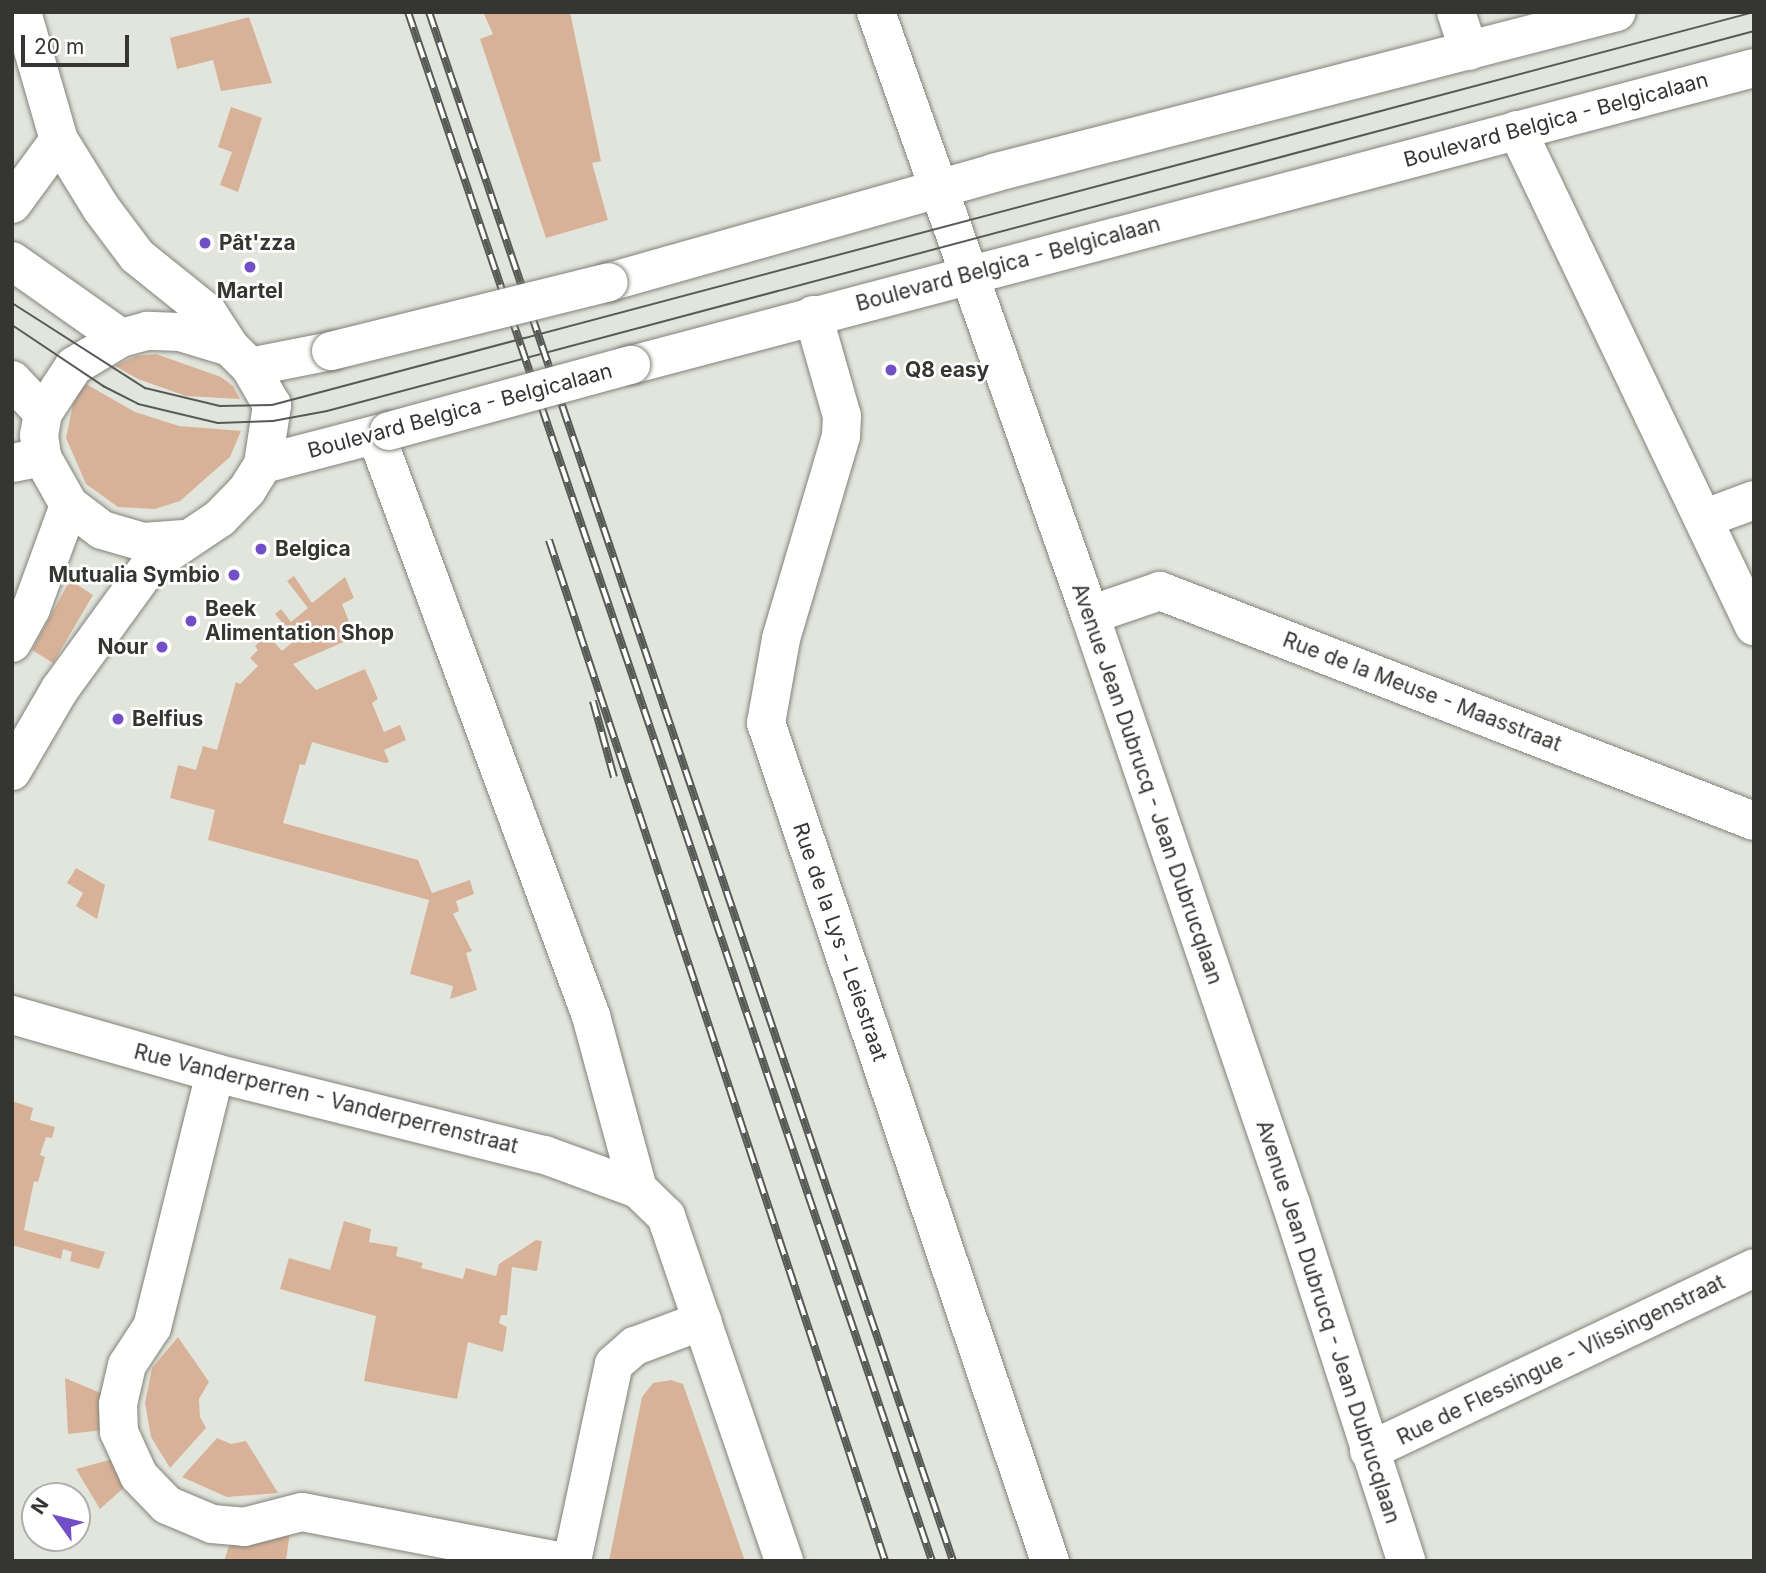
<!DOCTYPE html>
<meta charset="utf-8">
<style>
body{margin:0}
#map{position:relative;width:1766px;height:1573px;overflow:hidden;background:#e2e5dc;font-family:Inter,sans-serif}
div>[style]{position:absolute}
.green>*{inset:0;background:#d8b298}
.roads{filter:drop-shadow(0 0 2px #80837a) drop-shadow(0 0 2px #80837a)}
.minor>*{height:38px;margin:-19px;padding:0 19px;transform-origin:19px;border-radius:19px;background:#fff}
.tertiary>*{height:38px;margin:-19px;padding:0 19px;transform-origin:19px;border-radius:19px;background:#fff}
.tram>*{height:2px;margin:-1px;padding:0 1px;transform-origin:1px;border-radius:1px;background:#585a55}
.rail>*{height:8px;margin-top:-4px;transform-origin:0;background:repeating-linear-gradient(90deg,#fff 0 16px,#585a55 0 32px);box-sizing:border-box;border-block:2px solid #585a55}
.bridges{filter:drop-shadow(0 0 2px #80837a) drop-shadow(0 0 2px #80837a)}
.tertiary-bridge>*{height:38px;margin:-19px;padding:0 19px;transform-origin:19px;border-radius:19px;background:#fff}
.dots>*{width:19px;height:19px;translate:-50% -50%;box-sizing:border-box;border:4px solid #fff;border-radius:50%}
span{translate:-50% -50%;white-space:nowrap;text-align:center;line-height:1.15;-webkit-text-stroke:5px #fff;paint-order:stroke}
.street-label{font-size:21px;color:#353632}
.poi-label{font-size:21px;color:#353632;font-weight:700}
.left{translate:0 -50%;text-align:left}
.right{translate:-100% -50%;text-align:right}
.frame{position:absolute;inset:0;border:14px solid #353632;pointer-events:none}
.north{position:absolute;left:21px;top:1482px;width:70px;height:70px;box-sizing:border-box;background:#fff;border:2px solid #aeafad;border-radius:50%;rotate:304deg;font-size:19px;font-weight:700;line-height:28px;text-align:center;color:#353632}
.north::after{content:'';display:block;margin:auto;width:24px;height:32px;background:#724ec7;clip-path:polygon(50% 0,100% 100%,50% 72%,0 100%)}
.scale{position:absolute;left:21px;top:35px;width:108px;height:32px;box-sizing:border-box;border:4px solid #353632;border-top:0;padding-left:9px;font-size:21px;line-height:24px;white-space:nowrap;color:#353632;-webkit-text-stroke:5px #fff;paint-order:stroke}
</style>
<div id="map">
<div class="green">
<i style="clip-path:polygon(483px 12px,570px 12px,601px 161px,592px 163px,608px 220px,546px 238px,480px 39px,493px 34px)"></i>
<i style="clip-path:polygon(249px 17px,272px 83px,221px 91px,213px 60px,177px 69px,170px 38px)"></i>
<i style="clip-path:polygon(231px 107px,262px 118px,238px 192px,220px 185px,232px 152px,218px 147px)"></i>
<i style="clip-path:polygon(156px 354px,221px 377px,233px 386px,240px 399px,186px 396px,138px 379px,115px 366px,136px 356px)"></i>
<i style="clip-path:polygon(86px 384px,135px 412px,179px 426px,241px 431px,230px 457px,180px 501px,155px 509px,118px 507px,86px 484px,66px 438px,74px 399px)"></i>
<i style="clip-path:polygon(294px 576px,312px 603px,345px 577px,354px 598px,342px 604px,355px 637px,293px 664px,316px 690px,365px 669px,378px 699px,372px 703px,384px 732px,400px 725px,406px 740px,384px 750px,389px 762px,385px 763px,312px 742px,305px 765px,300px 764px,283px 823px,418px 860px,432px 893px,470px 880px,474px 894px,456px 901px,459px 911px,453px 914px,472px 951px,466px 953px,477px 990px,450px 999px,453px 986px,410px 974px,429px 900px,208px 840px,215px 810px,170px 798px,178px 765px,196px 770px,203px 746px,217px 750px,236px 682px,240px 684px,258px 666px,250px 658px,258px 650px,255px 646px,267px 634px,282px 651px,296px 639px,275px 614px,281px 609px,291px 622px,308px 608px,287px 581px)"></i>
<i style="clip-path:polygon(70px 580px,93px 595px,53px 663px,32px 650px)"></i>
<i style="clip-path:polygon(76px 868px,105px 885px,97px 919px,76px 906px,83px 893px,67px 883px)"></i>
<i style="clip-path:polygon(12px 1101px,33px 1108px,30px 1120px,55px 1127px,52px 1138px,46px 1137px,40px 1155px,45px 1157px,38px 1182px,34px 1181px,24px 1230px,105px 1252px,99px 1269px,70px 1261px,72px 1252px,63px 1249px,61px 1259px,12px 1245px)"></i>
<i style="clip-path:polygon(344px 1221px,371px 1229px,369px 1242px,398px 1247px,396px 1256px,423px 1263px,421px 1268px,463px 1279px,466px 1268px,496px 1276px,499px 1264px,536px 1240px,542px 1241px,537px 1271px,512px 1267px,507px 1315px,501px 1315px,499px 1323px,507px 1327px,503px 1352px,468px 1342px,457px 1399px,364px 1381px,376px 1316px,280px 1289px,289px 1258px,330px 1270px)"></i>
<i style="clip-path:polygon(178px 1337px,209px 1382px,199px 1399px,200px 1417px,206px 1428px,170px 1468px,151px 1437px,145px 1403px,152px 1368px)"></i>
<i style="clip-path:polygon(65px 1378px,103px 1394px,103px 1430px,68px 1434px)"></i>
<i style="clip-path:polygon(671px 1380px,683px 1384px,745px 1561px,609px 1561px,642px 1397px,653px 1383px)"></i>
<i style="clip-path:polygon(217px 1438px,231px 1444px,246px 1441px,278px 1493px,227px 1497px,182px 1477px)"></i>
<i style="clip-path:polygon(113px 1459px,128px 1484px,100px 1509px,76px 1469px)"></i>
<i style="clip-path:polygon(290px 1531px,286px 1561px,224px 1561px,231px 1540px)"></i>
</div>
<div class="roads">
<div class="minor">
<i style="left:22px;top:12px;width:133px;rotate:73.9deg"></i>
<i style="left:59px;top:140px;width:80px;rotate:58.3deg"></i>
<i style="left:101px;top:208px;width:60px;rotate:53.1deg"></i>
<i style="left:137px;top:256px;width:91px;rotate:38.8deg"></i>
<i style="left:208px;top:313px;width:40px;rotate:57.1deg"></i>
<i style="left:876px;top:12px;width:640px;rotate:70.46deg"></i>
<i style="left:1090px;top:615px;width:622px;rotate:71.16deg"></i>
<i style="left:1291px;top:1204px;width:375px;rotate:72.1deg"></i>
<i style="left:1456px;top:12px;width:41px;rotate:71.6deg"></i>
<i style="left:1517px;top:130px;width:550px;rotate:64.46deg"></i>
<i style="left:12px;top:204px;width:79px;rotate:-53.7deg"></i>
<i style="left:813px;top:315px;width:105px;rotate:74deg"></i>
<i style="left:842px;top:416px;width:20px;rotate:93deg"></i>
<i style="left:841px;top:436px;width:212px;rotate:106.5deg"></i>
<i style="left:781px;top:639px;width:85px;rotate:100.1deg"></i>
<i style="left:766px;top:723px;width:885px;rotate:71.28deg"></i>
<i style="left:376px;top:435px;width:620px;rotate:69.69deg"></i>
<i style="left:591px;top:1016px;width:179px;rotate:74.8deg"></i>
<i style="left:638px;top:1189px;width:39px;rotate:44deg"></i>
<i style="left:666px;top:1216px;width:365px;rotate:71.1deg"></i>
<i style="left:12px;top:463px;width:31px;rotate:-11deg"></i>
<i style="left:1703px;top:519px;width:54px;rotate:-20.4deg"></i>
<i style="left:1090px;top:615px;width:74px;rotate:-18.9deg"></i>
<i style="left:1160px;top:591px;width:637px;rotate:21.17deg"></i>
<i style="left:12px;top:1015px;width:211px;rotate:15.9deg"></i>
<i style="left:215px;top:1073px;width:340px;rotate:14deg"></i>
<i style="left:545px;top:1155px;width:99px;rotate:20.1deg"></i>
<i style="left:215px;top:1073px;width:262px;rotate:103.9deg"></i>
<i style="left:152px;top:1327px;width:45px;rotate:123.3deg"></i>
<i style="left:127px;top:1365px;width:40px;rotate:103deg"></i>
<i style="left:118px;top:1404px;width:28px;rotate:88deg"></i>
<i style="left:119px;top:1432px;width:48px;rotate:65.6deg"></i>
<i style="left:139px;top:1476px;width:40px;rotate:46deg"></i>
<i style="left:167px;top:1505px;width:49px;rotate:22.9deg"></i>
<i style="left:212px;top:1524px;width:32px;rotate:5deg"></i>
<i style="left:244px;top:1527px;width:60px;rotate:-14.5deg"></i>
<i style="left:302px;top:1512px;width:262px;rotate:10.8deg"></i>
<i style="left:1369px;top:1451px;width:426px;rotate:-25.4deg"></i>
<i style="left:572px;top:1561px;width:201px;rotate:-78deg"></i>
<i style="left:614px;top:1364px;width:28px;rotate:-41deg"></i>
<i style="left:635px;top:1346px;width:72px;rotate:-20.5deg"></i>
</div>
<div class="tertiary">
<i style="left:12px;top:261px;width:133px;rotate:35.2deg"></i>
<i style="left:609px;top:282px;width:399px;rotate:-15.8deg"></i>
<i style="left:993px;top:173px;width:644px;rotate:-14.47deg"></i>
<i style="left:631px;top:365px;width:1162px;rotate:-14.81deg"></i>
<i style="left:250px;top:367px;width:83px;rotate:-11.2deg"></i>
<i style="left:12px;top:380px;width:45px;rotate:46.8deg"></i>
<i style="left:263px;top:464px;width:130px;rotate:-14.7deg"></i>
<i style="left:12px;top:643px;width:39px;rotate:-61deg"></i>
<i style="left:31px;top:609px;width:111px;rotate:-69.9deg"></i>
<i style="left:12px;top:771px;width:95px;rotate:-59.7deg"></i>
<i style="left:60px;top:689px;width:153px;rotate:-54deg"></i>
<i style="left:150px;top:565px;width:84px;rotate:-33.9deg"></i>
<i style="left:220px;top:518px;width:39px;rotate:-46deg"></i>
<i style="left:247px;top:490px;width:31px;rotate:-58deg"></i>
<i style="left:263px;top:464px;width:60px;rotate:-81.3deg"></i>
<i style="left:272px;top:405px;width:44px;rotate:-120.1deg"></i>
<i style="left:250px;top:367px;width:28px;rotate:-135deg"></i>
<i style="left:230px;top:347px;width:52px;rotate:-163.3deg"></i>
<i style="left:180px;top:332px;width:33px;rotate:-178deg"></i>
<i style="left:147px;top:331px;width:27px;rotate:165deg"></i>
<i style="left:121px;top:338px;width:55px;rotate:149.2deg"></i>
<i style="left:74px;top:366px;width:56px;rotate:123.4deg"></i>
<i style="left:43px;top:413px;width:22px;rotate:100deg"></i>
<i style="left:39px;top:435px;width:22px;rotate:82deg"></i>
<i style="left:42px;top:457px;width:55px;rotate:60.6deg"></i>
<i style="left:69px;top:505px;width:41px;rotate:37.1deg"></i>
<i style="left:102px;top:530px;width:43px;rotate:16.3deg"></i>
<i style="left:143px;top:542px;width:41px;rotate:-4.2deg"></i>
</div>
</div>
<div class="tram">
<i style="left:12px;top:303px;width:158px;rotate:32.6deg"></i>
<i style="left:145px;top:388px;width:77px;rotate:13.5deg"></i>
<i style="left:220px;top:406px;width:52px;rotate:-1.1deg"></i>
<i style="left:272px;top:405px;width:1533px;rotate:-14.85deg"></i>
<i style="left:12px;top:325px;width:110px;rotate:33.8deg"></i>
<i style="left:103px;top:386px;width:39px;rotate:27deg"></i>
<i style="left:138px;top:404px;width:82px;rotate:13.4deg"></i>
<i style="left:218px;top:423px;width:55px;rotate:-2.1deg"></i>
<i style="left:273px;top:421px;width:55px;rotate:-10.5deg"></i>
<i style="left:327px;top:411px;width:1477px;rotate:-14.91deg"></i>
</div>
<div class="rail">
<i style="left:408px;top:12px;width:1635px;rotate:71.31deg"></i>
<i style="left:429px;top:12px;width:1635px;rotate:71.31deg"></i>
<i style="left:549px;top:540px;width:1075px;rotate:71.78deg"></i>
<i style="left:593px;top:701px;width:79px;rotate:74.6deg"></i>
</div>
<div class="bridges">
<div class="tertiary-bridge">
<i style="left:331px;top:351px;width:286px;rotate:-13.9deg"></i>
<i style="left:389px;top:431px;width:251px;rotate:-15.3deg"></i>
</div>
</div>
<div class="dots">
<i style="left:205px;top:243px;background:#724ec7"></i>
<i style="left:250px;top:267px;background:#724ec7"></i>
<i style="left:891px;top:370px;background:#724ec7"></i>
<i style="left:261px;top:549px;background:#724ec7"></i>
<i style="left:234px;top:575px;background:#724ec7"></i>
<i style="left:191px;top:621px;background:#724ec7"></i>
<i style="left:162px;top:647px;background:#724ec7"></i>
<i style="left:118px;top:719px;background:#724ec7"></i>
</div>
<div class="street-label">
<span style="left:1556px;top:120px;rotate:-15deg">Boulevard Belgica - Belgicalaan</span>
<span style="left:1008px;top:264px;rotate:-15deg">Boulevard Belgica - Belgicalaan</span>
<span style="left:460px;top:411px;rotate:-15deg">Boulevard Belgica - Belgicalaan</span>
<span style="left:1422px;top:692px;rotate:21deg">Rue de la Meuse - Maasstraat</span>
<span style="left:1147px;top:784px;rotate:71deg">Avenue Jean Dubrucq - Jean Dubrucqlaan</span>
<span style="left:840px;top:942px;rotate:71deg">Rue de la Lys - Leiestraat</span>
<span style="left:326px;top:1099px;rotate:14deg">Rue Vanderperren - Vanderperrenstraat</span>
<span style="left:1328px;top:1322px;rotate:72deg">Avenue Jean Dubrucq - Jean Dubrucqlaan</span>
<span style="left:1561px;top:1360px;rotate:-26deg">Rue de Flessingue - Vlissingenstraat</span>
</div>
<div class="poi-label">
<span class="left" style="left:219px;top:243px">Pât'zza</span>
<span style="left:250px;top:291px">Martel</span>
<span class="left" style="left:905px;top:370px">Q8 easy</span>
<span class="left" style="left:275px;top:549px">Belgica</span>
<span class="right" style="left:220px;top:575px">Mutualia Symbio</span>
<span class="left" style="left:205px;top:621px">Beek<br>Alimentation Shop</span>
<span class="right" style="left:148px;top:647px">Nour</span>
<span class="left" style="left:132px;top:719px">Belfius</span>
</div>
<div class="frame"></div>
<div class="north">N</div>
<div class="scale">20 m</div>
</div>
